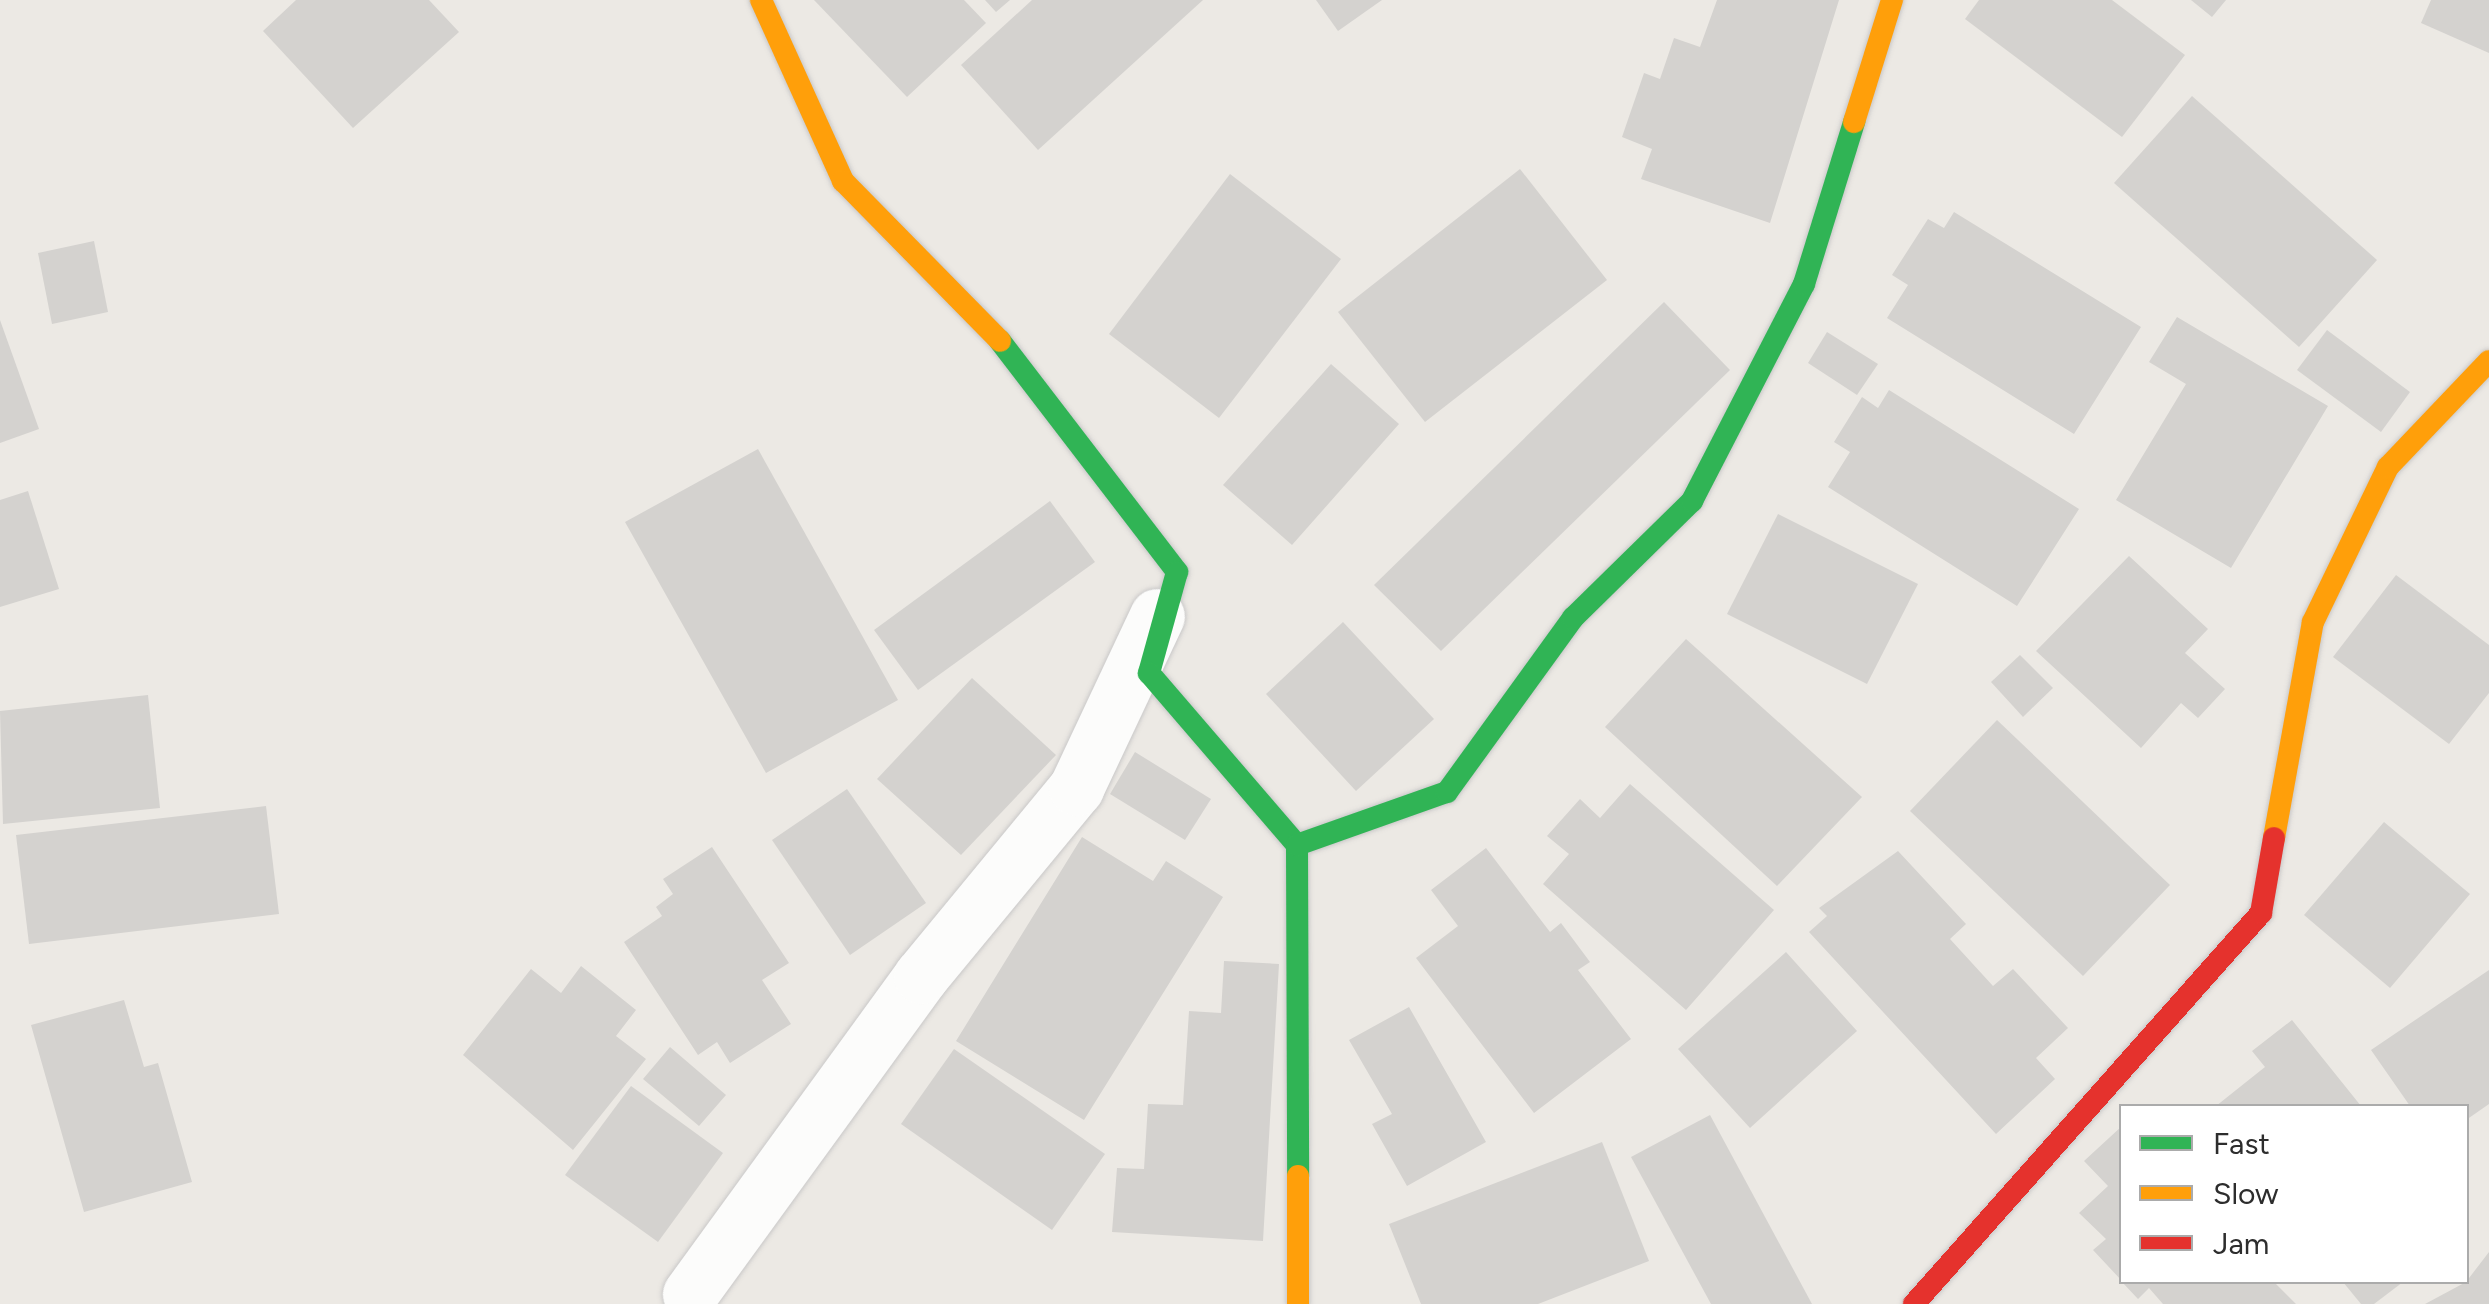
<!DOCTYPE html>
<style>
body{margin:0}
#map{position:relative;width:2489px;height:1304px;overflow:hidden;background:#ece9e4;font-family:Figtree,sans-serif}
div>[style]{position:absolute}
.building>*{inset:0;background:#d4d2cf}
.roads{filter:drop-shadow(0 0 2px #c9c8c8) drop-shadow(0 0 2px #c9c8c8)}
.street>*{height:55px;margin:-27.5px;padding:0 27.5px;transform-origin:27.5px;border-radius:27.5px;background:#fcfcfb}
.fast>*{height:22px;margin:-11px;padding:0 11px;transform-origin:11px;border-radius:11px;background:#30b455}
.slow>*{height:22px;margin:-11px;padding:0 11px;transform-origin:11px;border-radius:11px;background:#ff9f0a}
.jam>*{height:22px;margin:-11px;padding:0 11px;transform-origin:11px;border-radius:11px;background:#e5322d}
span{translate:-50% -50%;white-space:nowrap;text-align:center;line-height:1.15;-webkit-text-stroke:9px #fff;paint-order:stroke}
.legend{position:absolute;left:2119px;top:1104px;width:350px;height:180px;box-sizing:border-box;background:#fff;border:2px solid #ababab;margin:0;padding:12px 18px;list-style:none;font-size:30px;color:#2d2d2d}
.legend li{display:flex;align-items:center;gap:20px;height:50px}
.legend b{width:50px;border:2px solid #ababab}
</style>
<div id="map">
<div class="building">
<i style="clip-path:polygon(296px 0,429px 0,459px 32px,353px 128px,263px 31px)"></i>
<i style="clip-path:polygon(814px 0,964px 0,986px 23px,907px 97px)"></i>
<i style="clip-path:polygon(985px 0,1010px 0,996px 12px)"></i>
<i style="clip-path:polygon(1032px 0,1203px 0,1038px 150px,961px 65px)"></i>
<i style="clip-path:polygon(1316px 0,1382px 0,1338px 31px)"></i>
<i style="clip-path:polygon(1717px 0,1839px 0,1770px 223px,1641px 179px,1652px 149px,1622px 137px,1644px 73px,1660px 79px,1674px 38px,1700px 47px)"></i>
<i style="clip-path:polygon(1979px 0,2112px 0,2185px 55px,2122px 137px,1965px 19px)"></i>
<i style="clip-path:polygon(2191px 0,2226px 0,2212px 17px)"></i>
<i style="clip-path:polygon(2431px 0,2489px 0,2489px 53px,2421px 23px)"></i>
<i style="clip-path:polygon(2192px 96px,2377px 260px,2299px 347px,2114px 183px)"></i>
<i style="clip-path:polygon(1520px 169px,1607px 280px,1425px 422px,1338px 312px)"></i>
<i style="clip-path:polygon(1230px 174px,1341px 259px,1219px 418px,1109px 334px)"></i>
<i style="clip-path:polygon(1954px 212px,2141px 327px,2074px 434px,1887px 318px,1908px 285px,1892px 275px,1928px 219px,1944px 228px)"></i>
<i style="clip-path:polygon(94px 241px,108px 312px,52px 324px,38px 253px)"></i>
<i style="clip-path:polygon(1664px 302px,1730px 370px,1441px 651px,1374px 585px)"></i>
<i style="clip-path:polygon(2177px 317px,2328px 406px,2231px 568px,2116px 500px,2186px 384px,2149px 362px)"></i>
<i style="clip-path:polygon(0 320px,39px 429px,0 443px)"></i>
<i style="clip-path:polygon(2327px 330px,2410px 392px,2381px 432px,2297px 370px)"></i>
<i style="clip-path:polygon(1827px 332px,1878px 364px,1857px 395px,1808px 363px)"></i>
<i style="clip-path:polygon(1331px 364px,1399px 424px,1292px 545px,1223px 485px)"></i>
<i style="clip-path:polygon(1889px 390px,2079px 509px,2017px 606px,1828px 487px,1850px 452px,1834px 442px,1862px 397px,1878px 408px)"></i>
<i style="clip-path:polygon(758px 449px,898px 700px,766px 773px,625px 522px)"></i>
<i style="clip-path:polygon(28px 491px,59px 589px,0 607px,0 500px)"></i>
<i style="clip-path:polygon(1050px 501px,1095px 562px,918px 690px,874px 630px)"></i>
<i style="clip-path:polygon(1778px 514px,1918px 584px,1867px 684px,1727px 614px)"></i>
<i style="clip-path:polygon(2129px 556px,2208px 629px,2185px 653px,2225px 689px,2198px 718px,2181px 703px,2141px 748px,2036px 651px)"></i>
<i style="clip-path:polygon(2396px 575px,2489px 645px,2489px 693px,2449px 744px,2333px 657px)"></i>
<i style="clip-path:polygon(1343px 622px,1434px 719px,1356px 791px,1266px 694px)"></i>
<i style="clip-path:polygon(1686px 639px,1862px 797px,1777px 886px,1605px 727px)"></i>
<i style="clip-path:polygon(2020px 655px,2053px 688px,2023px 717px,1991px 682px)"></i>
<i style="clip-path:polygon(972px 678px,1056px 755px,961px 855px,877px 779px)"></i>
<i style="clip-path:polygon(148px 695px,160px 808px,3px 824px,0 711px)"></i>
<i style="clip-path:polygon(1997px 720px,2170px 885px,2083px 976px,1910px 811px)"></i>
<i style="clip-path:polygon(1135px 752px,1211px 799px,1185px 840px,1110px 794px)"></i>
<i style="clip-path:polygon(1630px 784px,1774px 910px,1686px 1010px,1543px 884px,1569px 854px,1547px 836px,1580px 799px,1600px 818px)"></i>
<i style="clip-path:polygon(847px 789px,926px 903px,850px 955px,772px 840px)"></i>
<i style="clip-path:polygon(266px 806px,279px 914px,29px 944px,16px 835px)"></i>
<i style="clip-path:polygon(2384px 822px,2470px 894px,2390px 988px,2304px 915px)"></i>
<i style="clip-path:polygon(1082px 837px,1153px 881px,1166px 861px,1223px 897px,1084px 1120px,956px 1041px)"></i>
<i style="clip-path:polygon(712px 847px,789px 963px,762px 980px,791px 1024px,730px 1063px,717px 1042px,698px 1055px,624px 942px,662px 916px,656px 907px,673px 894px,663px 879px)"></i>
<i style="clip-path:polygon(1486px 848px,1550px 932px,1561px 923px,1590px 962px,1578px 970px,1631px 1039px,1534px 1113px,1416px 958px,1458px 926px,1431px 890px)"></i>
<i style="clip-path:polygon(1898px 851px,1966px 924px,1950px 939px,1993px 986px,2013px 969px,2068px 1028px,2036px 1058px,2055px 1079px,1996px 1134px,1809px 932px,1827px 916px,1819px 908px)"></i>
<i style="clip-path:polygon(1786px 952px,1857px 1031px,1750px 1128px,1678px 1049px)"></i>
<i style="clip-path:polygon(1224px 961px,1279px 964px,1263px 1241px,1112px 1232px,1117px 1168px,1144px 1169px,1148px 1104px,1183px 1105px,1189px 1011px,1221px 1013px)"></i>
<i style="clip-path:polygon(581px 966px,636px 1010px,616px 1036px,646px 1059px,573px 1150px,463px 1055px,531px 969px,561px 993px)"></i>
<i style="clip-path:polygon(2489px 970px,2489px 1104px,2466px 1120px,2466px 1106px,2410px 1106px,2371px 1050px)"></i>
<i style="clip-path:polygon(124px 1000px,144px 1067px,158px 1063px,192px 1182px,84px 1212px,31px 1025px)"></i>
<i style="clip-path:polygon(1409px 1007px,1486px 1142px,1407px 1186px,1372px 1124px,1392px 1114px,1349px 1040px)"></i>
<i style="clip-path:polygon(2292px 1020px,2361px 1106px,2216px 1106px,2265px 1067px,2252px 1051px)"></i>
<i style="clip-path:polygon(670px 1047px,726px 1095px,699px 1126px,643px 1079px)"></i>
<i style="clip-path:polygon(954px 1049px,1105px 1154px,1052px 1230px,901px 1124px)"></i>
<i style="clip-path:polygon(631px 1086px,723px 1153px,658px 1242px,565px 1175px)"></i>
<i style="clip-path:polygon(1710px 1115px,1812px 1304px,1711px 1304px,1631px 1157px)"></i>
<i style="clip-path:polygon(2122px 1126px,2122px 1281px,2093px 1250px,2106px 1239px,2079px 1213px,2108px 1186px,2084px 1161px)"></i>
<i style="clip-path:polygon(1602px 1142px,1649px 1261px,1538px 1304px,1421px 1304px,1389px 1224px)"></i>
<i style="clip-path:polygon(2489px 1252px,2489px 1304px,2425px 1304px,2466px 1282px)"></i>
<i style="clip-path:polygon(2122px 1282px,2274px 1282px,2296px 1304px,2163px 1304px,2149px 1288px,2138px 1299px)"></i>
<i style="clip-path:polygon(2343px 1282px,2403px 1282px,2374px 1304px,2361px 1304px)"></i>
</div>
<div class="roads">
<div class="street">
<i style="left:690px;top:1294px;width:393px;rotate:-54deg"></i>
<i style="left:921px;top:976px;width:244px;rotate:-50.5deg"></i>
<i style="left:1076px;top:788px;width:190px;rotate:-64.8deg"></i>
</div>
<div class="fast">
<i style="left:1000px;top:341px;width:291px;rotate:52.5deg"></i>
<i style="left:1177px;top:572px;width:105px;rotate:105.5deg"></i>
<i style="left:1149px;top:673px;width:227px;rotate:49.3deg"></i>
<i style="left:1297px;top:845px;width:331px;rotate:89.8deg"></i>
<i style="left:1297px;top:845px;width:159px;rotate:-19.5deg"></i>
<i style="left:1447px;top:792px;width:215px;rotate:-54.1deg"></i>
<i style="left:1573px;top:618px;width:167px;rotate:-44.5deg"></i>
<i style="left:1692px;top:501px;width:244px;rotate:-62.7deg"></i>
<i style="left:1804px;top:284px;width:170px;rotate:-72.8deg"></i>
</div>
<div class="slow">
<i style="left:761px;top:0;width:199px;rotate:65.6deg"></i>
<i style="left:843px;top:181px;width:224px;rotate:45.5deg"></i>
<i style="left:1854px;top:122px;width:128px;rotate:-72.7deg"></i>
<i style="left:2274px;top:838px;width:219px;rotate:-79.8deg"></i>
<i style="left:2313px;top:622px;width:172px;rotate:-64.2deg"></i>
<i style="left:2388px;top:467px;width:146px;rotate:-46.4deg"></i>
<i style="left:1298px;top:1176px;width:128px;rotate:90deg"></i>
</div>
<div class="jam">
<i style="left:1914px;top:1304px;width:523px;rotate:-48.41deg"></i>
<i style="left:2261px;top:913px;width:76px;rotate:-80.2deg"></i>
</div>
</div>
<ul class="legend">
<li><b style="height:12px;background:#30b455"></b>Fast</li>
<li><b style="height:12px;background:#ff9f0a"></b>Slow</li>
<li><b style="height:12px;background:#e5322d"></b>Jam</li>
</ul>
</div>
